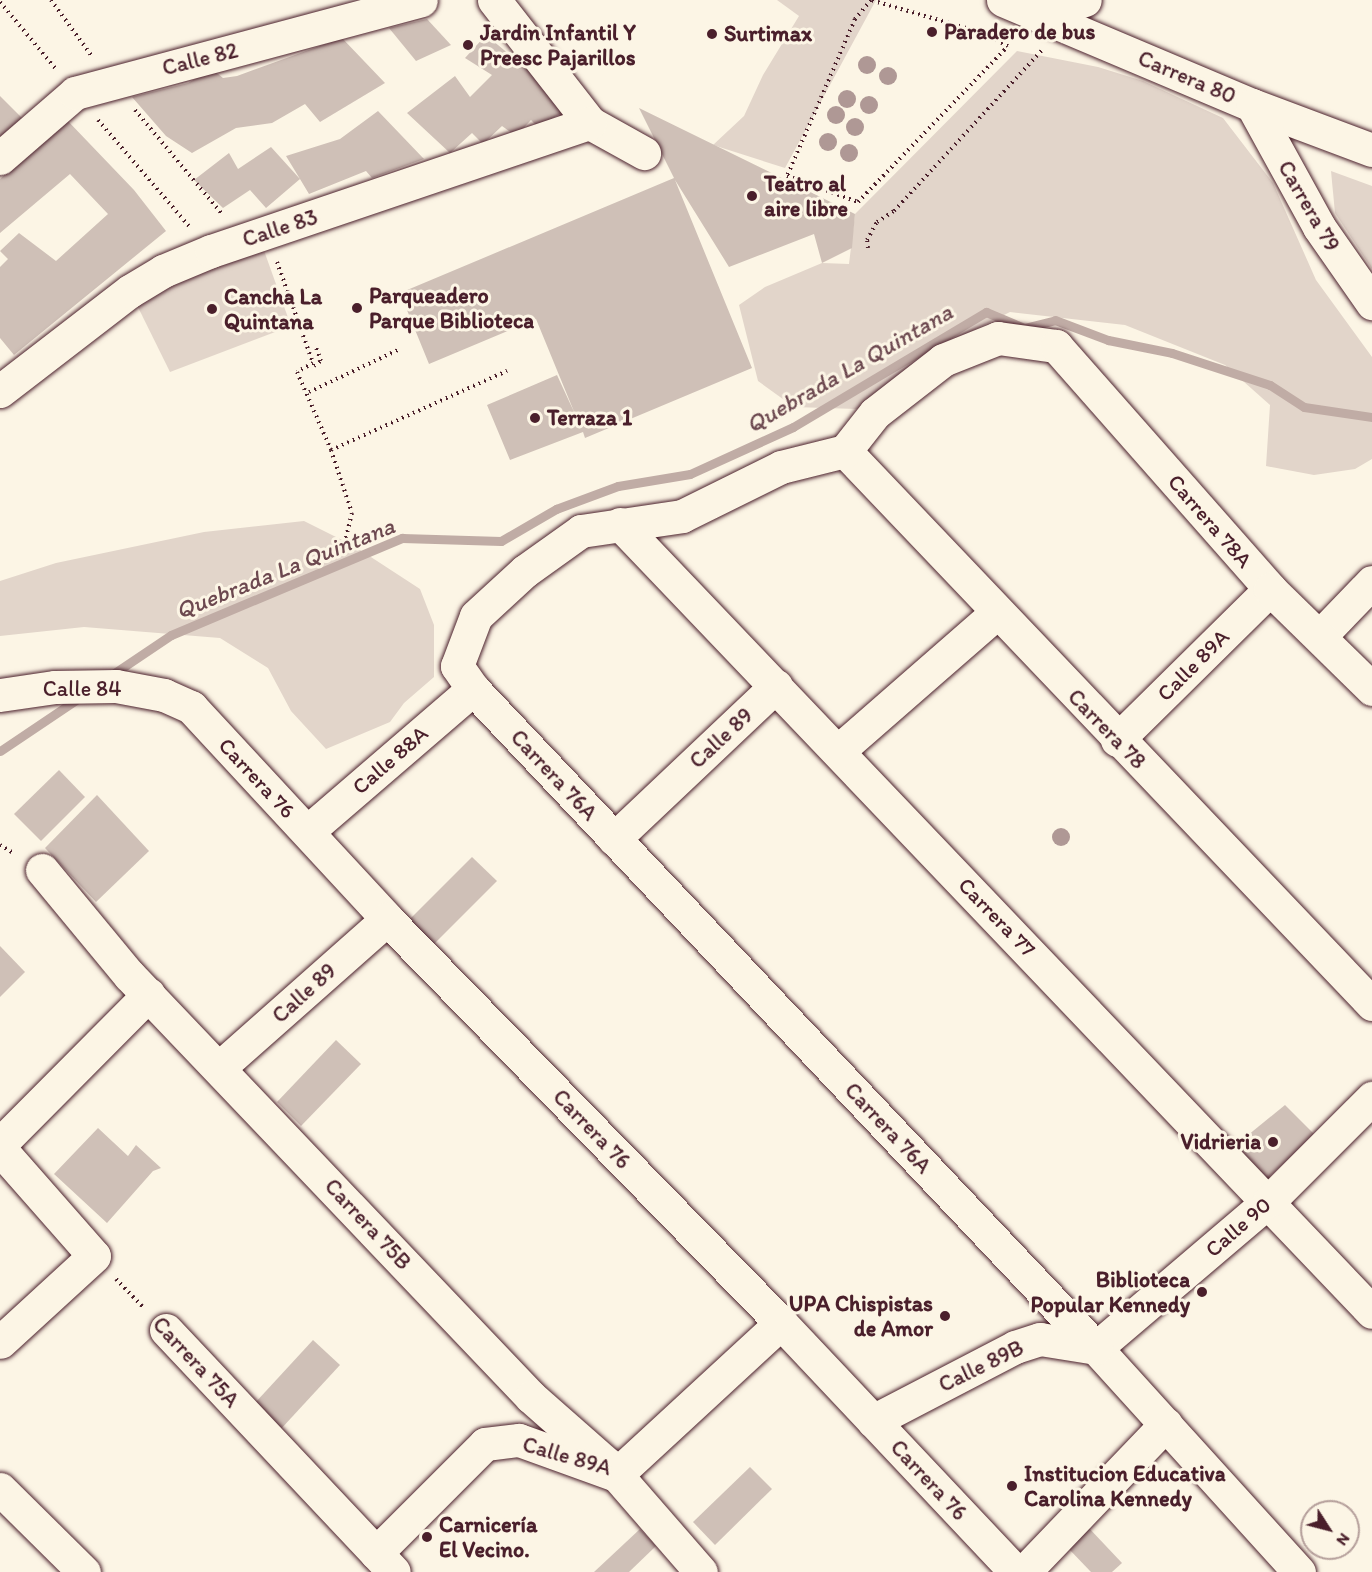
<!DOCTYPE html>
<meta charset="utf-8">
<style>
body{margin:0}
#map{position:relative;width:1372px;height:1572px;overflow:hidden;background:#fcf5e5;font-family:Itim,sans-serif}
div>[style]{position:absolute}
.green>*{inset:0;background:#e2d5ca}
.stream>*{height:9px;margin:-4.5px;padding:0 4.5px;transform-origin:4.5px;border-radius:4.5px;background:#c0aca5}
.building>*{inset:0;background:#cfc0b7}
.path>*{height:4px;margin-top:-2px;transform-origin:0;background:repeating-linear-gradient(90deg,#4a1f2b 0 1.5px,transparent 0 6px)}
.roads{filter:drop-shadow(0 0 2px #4a1f2b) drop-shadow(0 0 2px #4a1f2b)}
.minor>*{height:33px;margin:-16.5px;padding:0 16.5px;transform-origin:16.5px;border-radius:16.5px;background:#fcf5e5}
.trees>*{width:18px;height:18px;margin:-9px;border-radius:50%;background:#af9895}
.dots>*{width:16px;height:16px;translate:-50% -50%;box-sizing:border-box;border:3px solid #fcf5e5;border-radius:50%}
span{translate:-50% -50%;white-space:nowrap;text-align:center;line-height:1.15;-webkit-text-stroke:6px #fcf5e5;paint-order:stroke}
.poi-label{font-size:22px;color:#4a1f2b;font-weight:700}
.left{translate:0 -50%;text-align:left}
.right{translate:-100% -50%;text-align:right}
.street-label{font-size:22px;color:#4a1f2b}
.water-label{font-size:24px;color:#6d4950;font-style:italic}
.north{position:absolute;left:1300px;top:1500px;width:60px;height:60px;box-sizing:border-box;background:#fcf5e5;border:2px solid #b59f9b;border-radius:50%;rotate:126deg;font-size:16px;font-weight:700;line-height:24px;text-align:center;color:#4a1f2b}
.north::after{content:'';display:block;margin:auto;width:21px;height:27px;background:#4a1f2b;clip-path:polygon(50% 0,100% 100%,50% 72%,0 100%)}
</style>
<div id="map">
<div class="green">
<i style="clip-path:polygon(777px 0,876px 0,785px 168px,713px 145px,744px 116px,763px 75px,799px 16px)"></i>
<i style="clip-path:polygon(1017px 51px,1098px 67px,1143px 81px,1223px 118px,1273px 183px,1316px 280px,1372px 357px,1372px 459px,1355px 469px,1314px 475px,1266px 466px,1270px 405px,1225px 365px,1125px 325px,1010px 312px,928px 353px,857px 409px,794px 407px,758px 381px,739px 305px,765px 287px,822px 263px,849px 264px,855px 214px)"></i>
<i style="clip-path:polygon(1331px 171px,1372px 186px,1372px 269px,1335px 213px)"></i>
<i style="clip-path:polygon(262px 245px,291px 326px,170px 372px,130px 291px)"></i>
<i style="clip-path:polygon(304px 521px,354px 546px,420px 589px,434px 625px,434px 677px,404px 703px,390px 722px,326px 749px,291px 711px,268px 668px,220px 638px,84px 627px,0 636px,0 581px,56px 563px,204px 532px)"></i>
</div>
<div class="stream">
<i style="left:110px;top:676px;width:73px;rotate:-33.9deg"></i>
<i style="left:171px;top:635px;width:251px;rotate:-22.8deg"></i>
<i style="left:402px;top:538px;width:99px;rotate:1.7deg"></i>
<i style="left:501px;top:541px;width:64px;rotate:-30.2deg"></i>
<i style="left:556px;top:509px;width:66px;rotate:-20.4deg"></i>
<i style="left:618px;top:486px;width:73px;rotate:-9.5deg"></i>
<i style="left:690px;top:474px;width:113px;rotate:-24.5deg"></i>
<i style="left:793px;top:427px;width:225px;rotate:-30.8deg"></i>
<i style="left:986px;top:312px;width:41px;rotate:22.8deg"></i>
<i style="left:1024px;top:328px;width:32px;rotate:-14deg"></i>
<i style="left:1055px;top:320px;width:57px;rotate:20.7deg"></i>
<i style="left:1108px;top:340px;width:65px;rotate:11.5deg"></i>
<i style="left:1172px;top:353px;width:103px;rotate:18.1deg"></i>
<i style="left:1270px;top:385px;width:40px;rotate:32.9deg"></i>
<i style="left:1304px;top:407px;width:69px;rotate:8.4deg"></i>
<i style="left:0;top:751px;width:95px;rotate:-33.9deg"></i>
</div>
<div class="building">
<i style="clip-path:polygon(427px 19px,451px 45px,416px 61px,389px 28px)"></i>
<i style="clip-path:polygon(486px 35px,534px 75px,563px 112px,538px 127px,531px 120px,516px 136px,502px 126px,483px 144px,472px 133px,450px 153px,407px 113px,455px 76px,470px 97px,492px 75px,465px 58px)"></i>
<i style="clip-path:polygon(342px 38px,385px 83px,320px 122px,305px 104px,272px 123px,236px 128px,192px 153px,166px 136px,132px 97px,188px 83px,212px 69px,223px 78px,237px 76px)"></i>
<i style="clip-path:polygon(0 96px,25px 121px,0 143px)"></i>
<i style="clip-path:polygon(639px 108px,855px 214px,852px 248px,822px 263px,814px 234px,729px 267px,675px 180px,752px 368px,585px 438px,583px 432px,510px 460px,487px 405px,557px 375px,575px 414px,536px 319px,429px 364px,400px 293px,674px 178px)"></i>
<i style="clip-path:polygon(378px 111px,424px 159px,372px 178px,366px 171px,309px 194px,300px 179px,266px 208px,250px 190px,223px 208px,194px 180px,229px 153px,238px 169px,271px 147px,300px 179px,286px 156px,340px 139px)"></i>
<i style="clip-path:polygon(66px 119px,134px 190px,166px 231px,14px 355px,0 338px,0 267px,8px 259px,0 251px,19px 233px,56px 261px,108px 214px,70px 174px,0 233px,0 179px)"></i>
<i style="clip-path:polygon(59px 770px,85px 797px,41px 841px,14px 814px)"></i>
<i style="clip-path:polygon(97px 795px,149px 851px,96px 902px,45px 848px)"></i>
<i style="clip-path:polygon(472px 857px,497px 881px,433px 945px,409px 920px)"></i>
<i style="clip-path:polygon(0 946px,25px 972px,0 997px)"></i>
<i style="clip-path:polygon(336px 1040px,361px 1064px,301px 1126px,277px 1102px)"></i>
<i style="clip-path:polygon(1285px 1105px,1315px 1135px,1258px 1187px,1231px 1149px)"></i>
<i style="clip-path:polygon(98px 1128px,128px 1156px,136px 1145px,161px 1168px,153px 1171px,107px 1223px,54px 1174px)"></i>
<i style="clip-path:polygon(313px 1340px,340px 1365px,280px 1430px,253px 1405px)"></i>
<i style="clip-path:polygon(750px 1467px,772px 1489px,715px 1545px,693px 1522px)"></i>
<i style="clip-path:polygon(1088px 1527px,1122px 1563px,1112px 1572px,1091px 1572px,1067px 1547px)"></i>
<i style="clip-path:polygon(640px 1529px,656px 1546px,629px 1572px,594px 1572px)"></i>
</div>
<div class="path">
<i style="left:51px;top:0;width:68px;rotate:54deg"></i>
<i style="left:871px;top:0;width:25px;rotate:130deg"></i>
<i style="left:855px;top:19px;width:171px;rotate:113.4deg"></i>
<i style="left:787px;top:176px;width:76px;rotate:20.1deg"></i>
<i style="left:858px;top:202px;width:216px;rotate:-46.1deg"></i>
<i style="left:1008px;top:46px;width:28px;rotate:-153deg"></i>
<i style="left:983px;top:33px;width:117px;rotate:-163.6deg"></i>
<i style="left:0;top:2px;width:86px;rotate:50.2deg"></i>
<i style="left:135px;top:110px;width:134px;rotate:50.1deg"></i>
<i style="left:98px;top:120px;width:140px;rotate:49.4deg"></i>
<i style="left:868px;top:248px;width:8px;rotate:-97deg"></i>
<i style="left:867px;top:240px;width:21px;rotate:-61deg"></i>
<i style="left:877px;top:222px;width:20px;rotate:-33deg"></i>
<i style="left:894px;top:211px;width:219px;rotate:-47.4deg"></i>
<i style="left:277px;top:262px;width:107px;rotate:70.4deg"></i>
<i style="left:313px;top:363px;width:18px;rotate:151deg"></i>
<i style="left:297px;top:372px;width:85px;rotate:66.4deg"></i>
<i style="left:331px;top:450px;width:193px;rotate:-24.2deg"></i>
<i style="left:314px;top:366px;width:9px;rotate:-36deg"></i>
<i style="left:321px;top:361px;width:15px;rotate:-110deg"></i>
<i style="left:309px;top:392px;width:98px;rotate:-25.3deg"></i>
<i style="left:331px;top:450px;width:66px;rotate:71.6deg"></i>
<i style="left:352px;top:513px;width:29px;rotate:104deg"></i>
<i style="left:0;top:845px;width:17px;rotate:31deg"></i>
<i style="left:116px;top:1279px;width:40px;rotate:46deg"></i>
</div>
<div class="roads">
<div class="minor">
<i style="left:494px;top:0;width:156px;rotate:52deg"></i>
<i style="left:590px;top:123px;width:62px;rotate:29.1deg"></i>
<i style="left:1003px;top:0;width:270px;rotate:22.9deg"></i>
<i style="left:1252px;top:105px;width:128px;rotate:20.6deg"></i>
<i style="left:1038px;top:15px;width:49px;rotate:-17.7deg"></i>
<i style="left:1252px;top:105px;width:139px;rotate:61.2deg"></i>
<i style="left:1319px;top:227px;width:93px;rotate:55.1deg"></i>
<i style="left:0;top:158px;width:99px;rotate:-40.9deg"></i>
<i style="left:75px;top:93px;width:358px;rotate:-15deg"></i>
<i style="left:0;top:391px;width:164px;rotate:-37.6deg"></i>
<i style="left:130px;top:291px;width:39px;rotate:-31deg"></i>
<i style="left:163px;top:271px;width:52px;rotate:-22.6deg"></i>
<i style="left:211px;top:251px;width:400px;rotate:-18.7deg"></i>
<i style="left:845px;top:451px;width:764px;rotate:46.38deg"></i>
<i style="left:620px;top:524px;width:1089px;rotate:46.34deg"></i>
<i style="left:1320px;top:636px;width:75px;rotate:-46.1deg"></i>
<i style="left:0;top:695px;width:56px;rotate:-8.3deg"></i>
<i style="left:55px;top:687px;width:61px;rotate:-0.9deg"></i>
<i style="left:116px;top:686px;width:49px;rotate:10.6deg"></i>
<i style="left:164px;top:695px;width:30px;rotate:24deg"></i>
<i style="left:191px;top:707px;width:289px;rotate:47.2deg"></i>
<i style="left:387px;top:919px;width:564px;rotate:45.72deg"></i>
<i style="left:781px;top:1323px;width:342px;rotate:46.7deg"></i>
<i style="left:1117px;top:740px;width:215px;rotate:-44.6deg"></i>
<i style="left:838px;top:751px;width:210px;rotate:-41.1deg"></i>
<i style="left:308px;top:831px;width:218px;rotate:-40.7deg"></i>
<i style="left:614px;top:839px;width:223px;rotate:-43.4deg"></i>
<i style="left:42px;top:870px;width:136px;rotate:50.4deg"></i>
<i style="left:129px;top:975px;width:583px;rotate:46.39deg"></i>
<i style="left:531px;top:1397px;width:101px;rotate:41.4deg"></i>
<i style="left:607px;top:1464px;width:143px;rotate:49deg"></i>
<i style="left:220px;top:1067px;width:223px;rotate:-41.5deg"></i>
<i style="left:0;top:1144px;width:211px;rotate:-45.2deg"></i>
<i style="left:0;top:1149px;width:142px;rotate:48.7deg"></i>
<i style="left:94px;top:1256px;width:127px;rotate:137.5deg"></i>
<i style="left:166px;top:1330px;width:332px;rotate:46.7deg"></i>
<i style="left:873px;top:1421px;width:160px;rotate:-27.5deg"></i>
<i style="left:1015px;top:1347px;width:26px;rotate:-18deg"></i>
<i style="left:1040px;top:1339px;width:57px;rotate:9.1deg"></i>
<i style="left:1096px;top:1348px;width:227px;rotate:-40.4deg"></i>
<i style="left:1269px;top:1201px;width:146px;rotate:-45deg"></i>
<i style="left:0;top:1489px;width:118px;rotate:44.7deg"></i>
<i style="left:376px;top:1553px;width:154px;rotate:-45deg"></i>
<i style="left:485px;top:1444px;width:34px;rotate:-7deg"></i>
<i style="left:519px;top:1440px;width:103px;rotate:19.8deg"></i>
<i style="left:616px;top:1475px;width:224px;rotate:-42.7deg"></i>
<i style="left:1024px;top:1572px;width:205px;rotate:-46.2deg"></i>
<i style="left:1299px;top:1572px;width:302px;rotate:-132.2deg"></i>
<i style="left:1096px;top:1348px;width:907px;rotate:-133.39deg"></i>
<i style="left:473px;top:689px;width:28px;rotate:-125deg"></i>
<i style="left:457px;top:666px;width:53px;rotate:-69.2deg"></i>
<i style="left:476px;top:616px;width:67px;rotate:-42.6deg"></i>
<i style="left:525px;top:571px;width:69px;rotate:-35.5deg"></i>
<i style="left:581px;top:531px;width:102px;rotate:-8.4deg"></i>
<i style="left:682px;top:516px;width:110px;rotate:-26.3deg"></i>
<i style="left:781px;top:467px;width:66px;rotate:-14deg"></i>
<i style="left:845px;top:451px;width:48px;rotate:-51.7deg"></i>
<i style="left:875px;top:413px;width:86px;rotate:-37.9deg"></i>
<i style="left:943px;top:360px;width:59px;rotate:-21.8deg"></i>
<i style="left:998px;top:338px;width:59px;rotate:7.9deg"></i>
<i style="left:1056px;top:346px;width:324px;rotate:48.6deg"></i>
<i style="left:1270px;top:589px;width:143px;rotate:44.4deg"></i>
</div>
</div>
<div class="trees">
<i style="left:867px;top:65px"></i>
<i style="left:888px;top:76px"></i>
<i style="left:847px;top:99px"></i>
<i style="left:869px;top:105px"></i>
<i style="left:836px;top:115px"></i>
<i style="left:855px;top:127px"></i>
<i style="left:828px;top:142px"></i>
<i style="left:849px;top:153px"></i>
<i style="left:1061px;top:837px"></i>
</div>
<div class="dots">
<i style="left:932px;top:32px;background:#4a1f2b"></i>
<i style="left:712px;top:34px;background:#4a1f2b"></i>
<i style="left:468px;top:45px;background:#4a1f2b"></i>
<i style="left:752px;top:196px;background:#4a1f2b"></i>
<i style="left:357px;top:308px;background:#4a1f2b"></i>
<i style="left:212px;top:309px;background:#4a1f2b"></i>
<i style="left:535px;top:418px;background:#4a1f2b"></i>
<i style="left:1273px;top:1142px;background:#4a1f2b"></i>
<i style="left:1202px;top:1292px;background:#4a1f2b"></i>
<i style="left:945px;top:1316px;background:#4a1f2b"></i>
<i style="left:1012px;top:1486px;background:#4a1f2b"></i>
<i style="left:427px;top:1537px;background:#4a1f2b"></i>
</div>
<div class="poi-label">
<span class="left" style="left:480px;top:45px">Jardin Infantil Y<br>Preesc Pajarillos</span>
<span class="left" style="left:944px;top:32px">Paradero de bus</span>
<span class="left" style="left:724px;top:34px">Surtimax</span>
<span class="left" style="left:764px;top:196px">Teatro al<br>aire libre</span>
<span class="left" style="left:369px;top:308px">Parqueadero<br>Parque Biblioteca</span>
<span class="left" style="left:224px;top:309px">Cancha La<br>Quintana</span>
<span class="left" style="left:547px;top:418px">Terraza 1</span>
<span class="right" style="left:1261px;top:1142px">Vidrieria</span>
<span class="right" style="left:1190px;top:1292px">Biblioteca<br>Popular Kennedy</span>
<span class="right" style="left:933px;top:1316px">UPA Chispistas<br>de Amor</span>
<span class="left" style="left:1024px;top:1486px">Institucion Educativa<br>Carolina Kennedy</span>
<span class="left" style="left:439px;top:1537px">Carnicería<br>El Vecino.</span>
</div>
<div class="street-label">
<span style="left:200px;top:59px;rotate:-14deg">Calle 82</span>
<span style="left:1187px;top:77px;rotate:23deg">Carrera 80</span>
<span style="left:1309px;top:206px;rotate:60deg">Carrera 79</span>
<span style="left:280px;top:228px;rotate:-18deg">Calle 83</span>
<span style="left:1210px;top:521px;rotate:49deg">Carrera 78A</span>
<span style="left:1193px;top:665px;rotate:-45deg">Calle 89A</span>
<span style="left:82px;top:689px">Calle 84</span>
<span style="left:1107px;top:729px;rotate:46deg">Carrera 78</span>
<span style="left:721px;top:738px;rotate:-43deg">Calle 89</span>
<span style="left:390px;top:760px;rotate:-41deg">Calle 88A</span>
<span style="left:554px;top:775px;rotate:47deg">Carrera 76A</span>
<span style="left:257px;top:778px;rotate:47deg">Carrera 76</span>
<span style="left:997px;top:917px;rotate:46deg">Carrera 77</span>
<span style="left:304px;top:993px;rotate:-42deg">Calle 89</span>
<span style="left:888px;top:1128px;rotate:47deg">Carrera 76A</span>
<span style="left:592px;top:1129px;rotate:46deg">Carrera 76</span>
<span style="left:368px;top:1224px;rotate:47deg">Carrera 75B</span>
<span style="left:1238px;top:1227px;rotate:-41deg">Calle 90</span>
<span style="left:196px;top:1362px;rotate:47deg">Carrera 75A</span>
<span style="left:981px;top:1366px;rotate:-26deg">Calle 89B</span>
<span style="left:567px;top:1456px;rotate:16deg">Calle 89A</span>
<span style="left:929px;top:1480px;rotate:47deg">Carrera 76</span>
</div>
<div class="water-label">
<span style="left:849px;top:368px;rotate:-30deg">Quebrada La Quintana</span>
<span style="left:285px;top:568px;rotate:-22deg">Quebrada La Quintana</span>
</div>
<div class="north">N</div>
</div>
